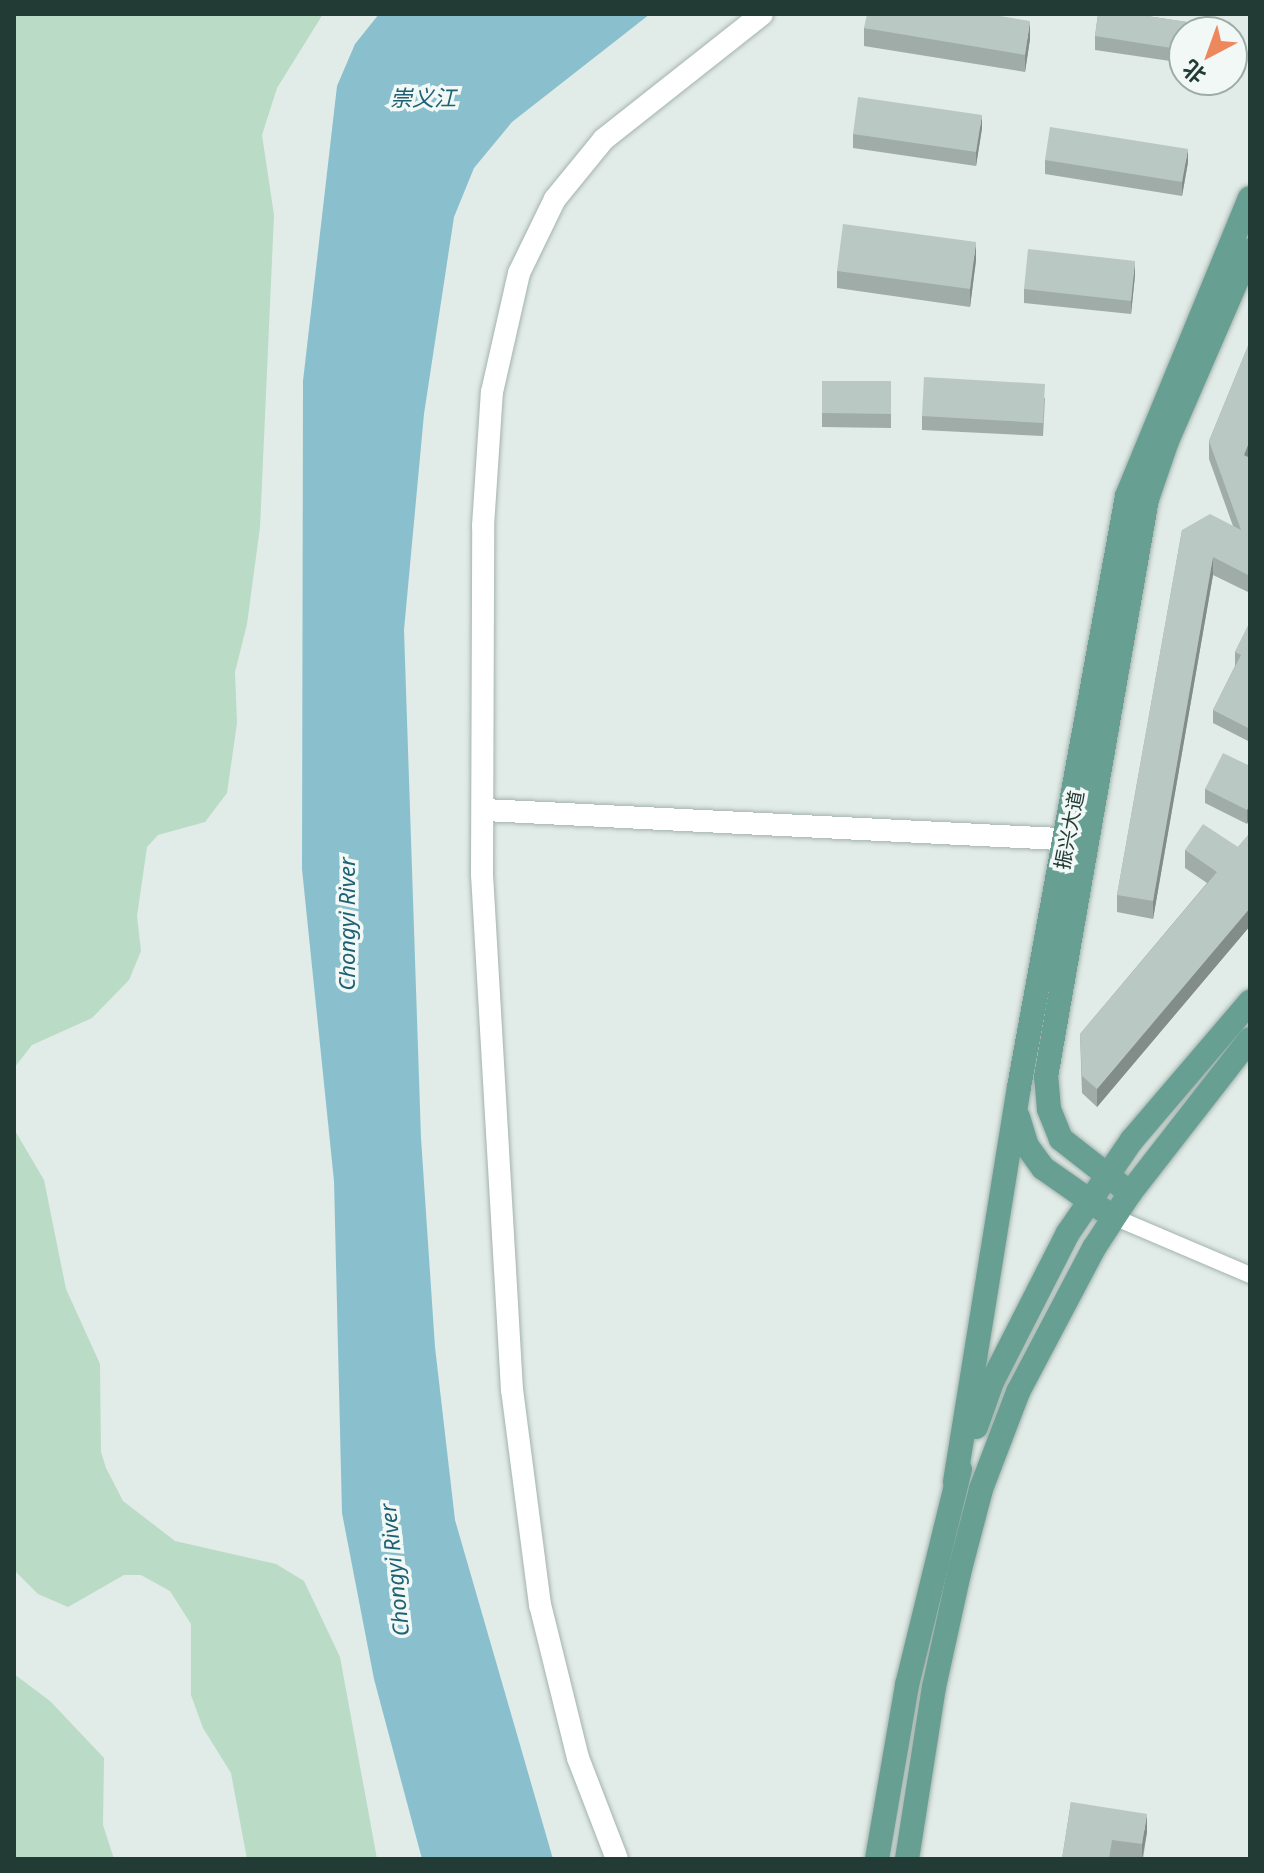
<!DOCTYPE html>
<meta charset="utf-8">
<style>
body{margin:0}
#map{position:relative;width:1264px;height:1873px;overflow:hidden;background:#e1ebe7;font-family:"Noto Sans","Noto Sans SC",sans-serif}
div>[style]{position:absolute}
.green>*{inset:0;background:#badbc5}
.water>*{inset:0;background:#8ac0ce}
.roads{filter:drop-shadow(0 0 2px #a4b3ae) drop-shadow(0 0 2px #a4b3ae)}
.street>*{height:16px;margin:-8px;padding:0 8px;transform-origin:8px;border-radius:8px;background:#fff}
.secondary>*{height:22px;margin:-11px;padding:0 11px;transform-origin:11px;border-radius:11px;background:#fff}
.primary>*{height:24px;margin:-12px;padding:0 12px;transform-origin:12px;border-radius:12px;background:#679f93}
.wall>*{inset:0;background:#9faca8}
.shaded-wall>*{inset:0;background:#828c88}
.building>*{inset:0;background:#b9c8c3}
span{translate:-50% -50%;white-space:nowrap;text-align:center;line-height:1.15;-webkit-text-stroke:7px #f1f8f5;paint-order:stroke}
.street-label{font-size:20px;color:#223b35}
.water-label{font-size:22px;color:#1e6174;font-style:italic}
.frame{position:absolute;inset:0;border:16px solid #223b35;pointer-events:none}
.north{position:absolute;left:1168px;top:16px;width:80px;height:80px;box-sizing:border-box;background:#f1f8f5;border:2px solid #9eaca8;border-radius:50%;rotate:221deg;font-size:22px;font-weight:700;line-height:32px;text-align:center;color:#223b35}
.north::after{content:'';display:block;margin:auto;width:28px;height:36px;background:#ed885d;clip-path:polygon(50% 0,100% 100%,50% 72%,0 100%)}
</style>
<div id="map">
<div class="green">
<i style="clip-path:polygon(14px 14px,323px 14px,277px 88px,262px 135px,274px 215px,260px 527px,247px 624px,235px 672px,237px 723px,227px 793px,205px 822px,158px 835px,147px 847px,137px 916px,141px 951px,129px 980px,92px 1018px,32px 1045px,14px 1068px)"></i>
<i style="clip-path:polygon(14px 1129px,44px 1180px,66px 1289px,100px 1364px,101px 1452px,106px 1468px,123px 1501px,175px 1541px,276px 1564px,304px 1581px,340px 1657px,377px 1859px,247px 1859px,231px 1773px,203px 1728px,191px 1695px,191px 1624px,170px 1591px,141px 1575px,124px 1575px,68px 1607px,38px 1594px,14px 1570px)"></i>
<i style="clip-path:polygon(14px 1674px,50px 1701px,104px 1758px,103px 1825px,114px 1859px,14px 1859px)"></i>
</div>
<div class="water">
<i style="clip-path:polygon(379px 14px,650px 14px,512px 122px,474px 168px,454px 217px,424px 414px,404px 630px,421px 1138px,435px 1347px,455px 1520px,553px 1859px,422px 1859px,374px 1679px,342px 1513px,334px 1181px,302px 869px,303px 381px,337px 86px,355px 44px)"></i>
</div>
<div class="roads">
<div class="street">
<i style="left:1114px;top:1217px;width:148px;rotate:23.1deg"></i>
</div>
<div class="secondary">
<i style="left:485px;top:810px;width:595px;rotate:2.89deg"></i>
<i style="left:617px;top:1859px;width:108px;rotate:-111.1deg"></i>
<i style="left:578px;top:1758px;width:158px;rotate:-103.9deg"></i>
<i style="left:540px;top:1605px;width:217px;rotate:-97.4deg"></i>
<i style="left:512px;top:1390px;width:517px;rotate:-93.33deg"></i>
<i style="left:482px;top:874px;width:348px;rotate:-89.8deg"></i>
<i style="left:483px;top:526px;width:134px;rotate:-86.2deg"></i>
<i style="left:492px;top:392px;width:122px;rotate:-77.2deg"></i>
<i style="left:519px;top:273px;width:82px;rotate:-64.1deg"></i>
<i style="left:555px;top:199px;width:77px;rotate:-50.8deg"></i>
<i style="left:604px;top:139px;width:201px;rotate:-38.3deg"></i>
</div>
<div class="primary">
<i style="left:1018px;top:1117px;width:30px;rotate:73deg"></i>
<i style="left:1027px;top:1146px;width:27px;rotate:54deg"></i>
<i style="left:1043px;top:1168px;width:73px;rotate:35deg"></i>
<i style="left:1130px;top:1193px;width:88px;rotate:-142deg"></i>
<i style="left:1061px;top:1139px;width:32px;rotate:-112deg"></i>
<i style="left:1049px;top:1109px;width:32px;rotate:-95deg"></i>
<i style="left:1046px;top:1077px;width:587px;rotate:-80.09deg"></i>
<i style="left:1147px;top:499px;width:61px;rotate:-71deg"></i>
<i style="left:1167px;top:441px;width:208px;rotate:-66.5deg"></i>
<i style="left:976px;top:1427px;width:48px;rotate:-70.4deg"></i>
<i style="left:992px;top:1382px;width:167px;rotate:-63deg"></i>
<i style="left:1068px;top:1233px;width:113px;rotate:-55.5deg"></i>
<i style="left:1132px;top:1140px;width:182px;rotate:-49.5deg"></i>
<i style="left:955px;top:1482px;width:400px;rotate:-80.8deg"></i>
<i style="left:1019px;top:1087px;width:601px;rotate:-79.64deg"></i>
<i style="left:1127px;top:496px;width:322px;rotate:-67.6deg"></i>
<i style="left:877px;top:1859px;width:177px;rotate:-80.2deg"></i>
<i style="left:907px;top:1685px;width:222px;rotate:-76.2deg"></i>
<i style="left:907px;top:1859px;width:174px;rotate:-81.1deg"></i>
<i style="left:934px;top:1687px;width:117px;rotate:-77.6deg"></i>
<i style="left:959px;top:1573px;width:87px;rotate:-75.3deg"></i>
<i style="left:981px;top:1489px;width:104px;rotate:-69.1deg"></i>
<i style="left:1018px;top:1392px;width:163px;rotate:-62.2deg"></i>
<i style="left:1094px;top:1248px;width:66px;rotate:-56.8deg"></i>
<i style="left:1130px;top:1193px;width:195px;rotate:-52.1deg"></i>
</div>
</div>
<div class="wall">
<i style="clip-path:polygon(1098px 14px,1134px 14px,1233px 29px,1232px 47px,1232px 32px,1184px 32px,1184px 63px,1095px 50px,1095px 36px)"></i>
<i style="clip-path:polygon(864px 28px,1030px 39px,1025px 72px,864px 46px)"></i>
<i style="clip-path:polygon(982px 128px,976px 166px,853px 148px,853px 134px)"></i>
<i style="clip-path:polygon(1045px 160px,1188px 162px,1182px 196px,1045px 174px)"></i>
<i style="clip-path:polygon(976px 260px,970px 307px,837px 288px,837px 271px)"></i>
<i style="clip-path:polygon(1135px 275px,1131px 314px,1024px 303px,1024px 289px)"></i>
<i style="clip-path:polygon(1250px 341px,1250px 593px,1213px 575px,1153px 919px,1117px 912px,1117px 895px,1182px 530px,1233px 526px,1209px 459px,1209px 441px)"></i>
<i style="clip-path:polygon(822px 381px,891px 381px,891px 428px,822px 427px)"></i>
<i style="clip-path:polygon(1045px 398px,1043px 436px,922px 430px,922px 416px)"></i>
<i style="clip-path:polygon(1250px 622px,1250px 742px,1213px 723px,1213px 710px,1235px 666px,1235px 652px)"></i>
<i style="clip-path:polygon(1250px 766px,1247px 824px,1205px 803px,1205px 789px)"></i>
<i style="clip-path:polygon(1250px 833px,1250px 926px,1097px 1107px,1082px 1093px,1080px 1034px,1207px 883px,1185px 868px,1185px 850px,1238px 847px)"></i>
<i style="clip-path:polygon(1071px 1802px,1147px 1832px,1143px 1859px,1112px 1858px,1112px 1859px,1062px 1859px)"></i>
</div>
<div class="shaded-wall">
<i style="clip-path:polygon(1030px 21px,1030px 39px,1025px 72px,1025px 55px)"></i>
<i style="clip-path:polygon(982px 115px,982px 128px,976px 166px,976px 152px)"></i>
<i style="clip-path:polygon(1188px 149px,1188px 162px,1182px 196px,1182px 182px)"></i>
<i style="clip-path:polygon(976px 242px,976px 260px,970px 307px,970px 289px)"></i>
<i style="clip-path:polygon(1135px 261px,1135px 275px,1131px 314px,1131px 301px)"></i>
<i style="clip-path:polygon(1250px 440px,1250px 457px,1244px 472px,1244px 455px)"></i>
<i style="clip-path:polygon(1213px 557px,1213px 575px,1153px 919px,1153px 901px)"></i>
<i style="clip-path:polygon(1250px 804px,1250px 818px,1247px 824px,1247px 810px)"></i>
<i style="clip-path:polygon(1250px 908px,1250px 926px,1097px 1107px,1097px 1089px)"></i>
<i style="clip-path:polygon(1147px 1814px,1147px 1832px,1142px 1859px,1142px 1844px)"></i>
</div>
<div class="building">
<i style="clip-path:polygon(867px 14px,988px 14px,1030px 21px,1025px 55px,864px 28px)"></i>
<i style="clip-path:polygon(1098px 14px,1134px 14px,1233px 29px,1232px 34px,1232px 32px,1184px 32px,1184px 50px,1095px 36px)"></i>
<i style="clip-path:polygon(858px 97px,982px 115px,976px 152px,853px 134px)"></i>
<i style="clip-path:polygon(1050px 127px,1188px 149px,1182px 182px,1045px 160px)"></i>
<i style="clip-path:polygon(843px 224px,976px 242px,970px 289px,837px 271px)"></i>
<i style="clip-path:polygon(1028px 249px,1135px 261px,1131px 301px,1024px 289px)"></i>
<i style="clip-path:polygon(1250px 341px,1250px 440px,1244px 455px,1250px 458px,1250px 576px,1213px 557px,1153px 901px,1117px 895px,1182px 530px,1210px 514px,1241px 530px,1209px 441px)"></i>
<i style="clip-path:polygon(924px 377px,1045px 384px,1043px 423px,922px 416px)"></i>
<i style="clip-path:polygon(822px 381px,891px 381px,891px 414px,822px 413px)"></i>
<i style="clip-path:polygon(1250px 622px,1250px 729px,1213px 710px,1241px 655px,1235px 652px)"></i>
<i style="clip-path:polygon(1223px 753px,1250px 766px,1250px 804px,1247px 810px,1205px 789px)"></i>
<i style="clip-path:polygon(1203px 824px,1238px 847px,1250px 833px,1250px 908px,1097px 1089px,1082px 1076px,1080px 1034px,1217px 872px,1185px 850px)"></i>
<i style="clip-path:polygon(1071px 1802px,1147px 1814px,1142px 1844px,1112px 1840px,1109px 1859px,1062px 1859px)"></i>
</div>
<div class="street-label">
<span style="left:1069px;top:830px;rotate:-79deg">振兴大道</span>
</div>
<div class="water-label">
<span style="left:423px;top:98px">崇义江</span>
<span style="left:347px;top:924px;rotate:-90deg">Chongyi River</span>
<span style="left:394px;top:1570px;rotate:-96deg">Chongyi River</span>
</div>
<div class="frame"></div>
<div class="north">北</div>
</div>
